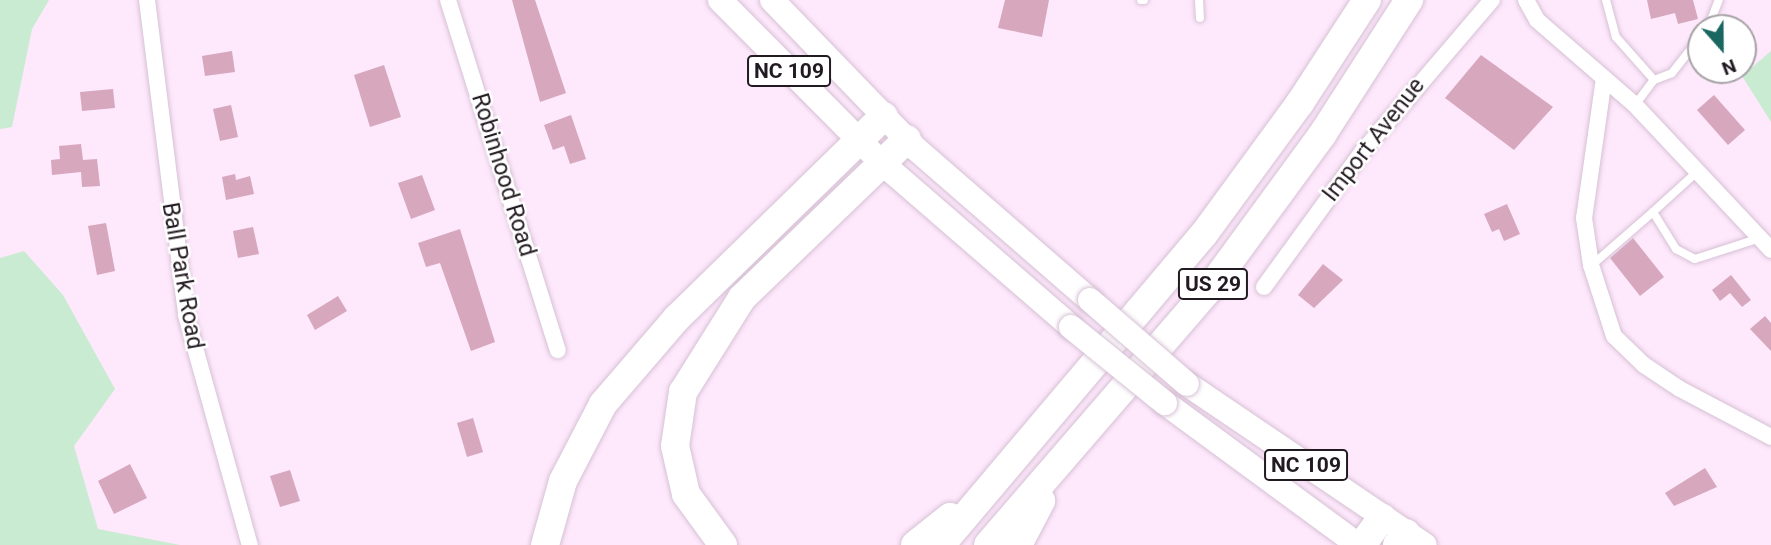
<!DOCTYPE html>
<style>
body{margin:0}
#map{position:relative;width:1771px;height:545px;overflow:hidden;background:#fee8fc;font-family:Roboto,sans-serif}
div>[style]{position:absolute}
.green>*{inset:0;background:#c9ebd2}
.building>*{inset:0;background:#d6a7bd}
.roads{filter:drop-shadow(0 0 2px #d6c1d4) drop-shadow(0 0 2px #d6c1d4)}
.lane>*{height:8px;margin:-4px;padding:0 4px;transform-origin:4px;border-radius:4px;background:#fff}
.street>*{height:16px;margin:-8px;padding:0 8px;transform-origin:8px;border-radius:8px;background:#fff}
.primary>*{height:24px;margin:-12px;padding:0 12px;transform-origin:12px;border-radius:12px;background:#fff}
.highway>*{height:28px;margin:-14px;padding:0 14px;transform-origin:14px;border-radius:14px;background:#fff}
.bridges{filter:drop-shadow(0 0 2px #d6c1d4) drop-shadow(0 0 2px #d6c1d4)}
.primary-bridge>*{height:24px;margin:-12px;padding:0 12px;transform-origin:12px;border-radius:12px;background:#fff}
span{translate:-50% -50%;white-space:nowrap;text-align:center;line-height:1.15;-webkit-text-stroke:5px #fff;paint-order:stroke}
.shield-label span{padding:2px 5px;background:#fff;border:2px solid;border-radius:5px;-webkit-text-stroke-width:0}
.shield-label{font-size:21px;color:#221a21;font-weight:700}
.street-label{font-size:23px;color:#221a21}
.north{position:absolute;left:1687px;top:14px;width:70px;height:70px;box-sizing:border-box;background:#fff;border:2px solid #a7a3a6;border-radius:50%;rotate:159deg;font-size:19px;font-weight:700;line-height:28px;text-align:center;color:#221a21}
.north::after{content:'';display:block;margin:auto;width:24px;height:32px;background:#1a6661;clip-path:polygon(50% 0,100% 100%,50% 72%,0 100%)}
</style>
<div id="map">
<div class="green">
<i style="clip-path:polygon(0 0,49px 0,32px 29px,12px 127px,0 129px)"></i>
<i style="clip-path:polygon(1771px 51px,1771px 122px,1742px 76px)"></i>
<i style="clip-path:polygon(24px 251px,63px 295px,115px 389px,74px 446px,98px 529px,180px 545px,0 545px,0 258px)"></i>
</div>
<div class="building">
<i style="clip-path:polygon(512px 0,535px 0,566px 93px,540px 102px)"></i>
<i style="clip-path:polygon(1005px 0,1049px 0,1042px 37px,998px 28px)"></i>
<i style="clip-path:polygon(1647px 0,1693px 0,1698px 19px,1678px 24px,1675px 13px,1651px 19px)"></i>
<i style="clip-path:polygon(232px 51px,235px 72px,205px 76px,202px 56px)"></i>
<i style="clip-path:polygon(1481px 55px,1553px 107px,1514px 150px,1445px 98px)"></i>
<i style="clip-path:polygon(384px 65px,401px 117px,370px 127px,354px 75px)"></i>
<i style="clip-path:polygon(113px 89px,115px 108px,82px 111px,80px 92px)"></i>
<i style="clip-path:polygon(1714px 95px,1745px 130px,1728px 145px,1697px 110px)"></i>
<i style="clip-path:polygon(231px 105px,238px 137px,220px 141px,213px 109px)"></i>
<i style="clip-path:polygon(571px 115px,586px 159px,570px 164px,564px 146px,553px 150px,544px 125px)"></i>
<i style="clip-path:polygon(81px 144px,83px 160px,97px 159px,100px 186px,82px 187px,81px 172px,52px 175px,51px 160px,60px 159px,59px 146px)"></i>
<i style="clip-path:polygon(235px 174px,236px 180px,250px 176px,254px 194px,226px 200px,222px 177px)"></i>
<i style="clip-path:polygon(422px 175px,435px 210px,411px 219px,398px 183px)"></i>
<i style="clip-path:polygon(1507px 204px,1520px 234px,1504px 241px,1499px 229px,1492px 232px,1484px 214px)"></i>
<i style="clip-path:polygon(106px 223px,115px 271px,97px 275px,88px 226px)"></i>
<i style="clip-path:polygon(253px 227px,259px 254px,238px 258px,233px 231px)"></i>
<i style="clip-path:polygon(460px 229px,495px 342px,471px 351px,440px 263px,426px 267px,418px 243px)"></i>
<i style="clip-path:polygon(1633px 238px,1664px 277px,1640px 296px,1610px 258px)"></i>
<i style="clip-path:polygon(1323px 264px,1343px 280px,1314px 308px,1298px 295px)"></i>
<i style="clip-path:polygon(1731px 275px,1751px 300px,1742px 307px,1730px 293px,1720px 301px,1712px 290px)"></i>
<i style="clip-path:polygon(338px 296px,347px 311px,315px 330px,307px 315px)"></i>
<i style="clip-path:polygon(1765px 316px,1771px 323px,1771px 351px,1750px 329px)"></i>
<i style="clip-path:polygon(473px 418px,483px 452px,467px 457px,457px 423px)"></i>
<i style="clip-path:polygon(130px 464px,147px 498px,114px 514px,98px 481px)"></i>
<i style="clip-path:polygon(1705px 468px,1717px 487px,1674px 506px,1665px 493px)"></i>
<i style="clip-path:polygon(290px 470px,300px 501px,280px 507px,270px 476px)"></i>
</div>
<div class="roads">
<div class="lane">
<i style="left:1141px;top:0;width:3px"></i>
<i style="left:1199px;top:0;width:18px;rotate:87deg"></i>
<i style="left:1606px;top:0;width:38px;rotate:75deg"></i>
<i style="left:1616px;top:37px;width:57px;rotate:48.5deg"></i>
<i style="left:1708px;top:28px;width:30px;rotate:-69deg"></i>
<i style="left:1635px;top:105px;width:31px;rotate:-53deg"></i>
<i style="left:1654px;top:80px;width:19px;rotate:-21deg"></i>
<i style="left:1672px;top:73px;width:47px;rotate:-51.9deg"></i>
<i style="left:1698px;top:171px;width:61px;rotate:137.7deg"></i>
<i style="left:1653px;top:212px;width:44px;rotate:58.1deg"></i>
<i style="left:1676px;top:249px;width:21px;rotate:28deg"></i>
<i style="left:1695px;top:259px;width:68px;rotate:-17.9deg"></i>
<i style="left:1592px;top:265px;width:81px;rotate:-41deg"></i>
</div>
<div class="street">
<i style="left:147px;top:0;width:317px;rotate:82.9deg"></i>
<i style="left:186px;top:315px;width:239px;rotate:74.5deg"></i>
<i style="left:448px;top:0;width:367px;rotate:72.6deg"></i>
<i style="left:1526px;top:0;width:23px;rotate:61deg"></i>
<i style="left:1537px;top:20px;width:130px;rotate:40.9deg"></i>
<i style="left:1635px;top:105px;width:199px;rotate:46.8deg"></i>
<i style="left:1604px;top:78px;width:141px;rotate:98.1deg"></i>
<i style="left:1584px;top:218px;width:48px;rotate:81.5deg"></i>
<i style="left:1591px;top:265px;width:75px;rotate:72.1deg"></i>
<i style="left:1614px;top:336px;width:42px;rotate:44deg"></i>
<i style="left:1644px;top:365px;width:43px;rotate:33.7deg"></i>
<i style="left:1680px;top:389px;width:103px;rotate:27.8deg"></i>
<i style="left:1264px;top:287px;width:167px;rotate:-54deg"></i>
<i style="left:1362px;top:152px;width:200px;rotate:-49.5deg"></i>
</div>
<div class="primary">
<i style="left:720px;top:0;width:230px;rotate:45.2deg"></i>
<i style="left:882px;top:163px;width:250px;rotate:40.9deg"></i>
<i style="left:772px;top:0;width:206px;rotate:46deg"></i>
<i style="left:915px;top:148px;width:232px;rotate:41deg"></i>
<i style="left:1187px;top:384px;width:287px;rotate:34.1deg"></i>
<i style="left:1165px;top:403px;width:240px;rotate:36.3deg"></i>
</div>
<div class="highway">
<i style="left:545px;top:545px;width:66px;rotate:-74.3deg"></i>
<i style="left:563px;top:481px;width:87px;rotate:-62.5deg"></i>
<i style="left:603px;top:404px;width:113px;rotate:-49.3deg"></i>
<i style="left:677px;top:318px;width:289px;rotate:-44.3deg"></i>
<i style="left:723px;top:545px;width:63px;rotate:-126deg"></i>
<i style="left:686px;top:494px;width:49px;rotate:-102.9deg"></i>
<i style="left:675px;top:446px;width:55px;rotate:-81.6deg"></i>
<i style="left:683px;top:392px;width:111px;rotate:-57.9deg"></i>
<i style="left:742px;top:298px;width:229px;rotate:-43.9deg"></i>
<i style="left:915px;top:545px;width:45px;rotate:-38.7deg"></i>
<i style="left:941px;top:545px;width:407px;rotate:-49.8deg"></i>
<i style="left:1204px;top:234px;width:162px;rotate:-53.8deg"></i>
<i style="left:1300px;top:103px;width:123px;rotate:-57deg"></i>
<i style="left:988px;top:545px;width:340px;rotate:-49.2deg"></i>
<i style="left:1210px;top:288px;width:190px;rotate:-53.8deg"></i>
<i style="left:1322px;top:135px;width:161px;rotate:-57.2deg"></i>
<i style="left:1018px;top:545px;width:50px;rotate:-62.4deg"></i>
<i style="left:1362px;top:545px;width:34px;rotate:-54deg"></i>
<i style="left:1397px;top:545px;width:15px;rotate:-53deg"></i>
</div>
</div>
<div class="bridges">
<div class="primary-bridge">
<i style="left:1090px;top:300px;width:128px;rotate:40.9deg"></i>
<i style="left:1071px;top:327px;width:121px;rotate:39deg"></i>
</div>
</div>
<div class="shield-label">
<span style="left:789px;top:71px">NC 109</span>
<span style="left:1213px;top:284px">US 29</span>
<span style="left:1306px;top:465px">NC 109</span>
</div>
<div class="street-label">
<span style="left:1374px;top:140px;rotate:-52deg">Import Avenue</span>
<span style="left:503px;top:175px;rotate:73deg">Robinhood Road</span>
<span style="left:182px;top:276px;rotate:80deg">Ball Park Road</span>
</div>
<div class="north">N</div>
</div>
